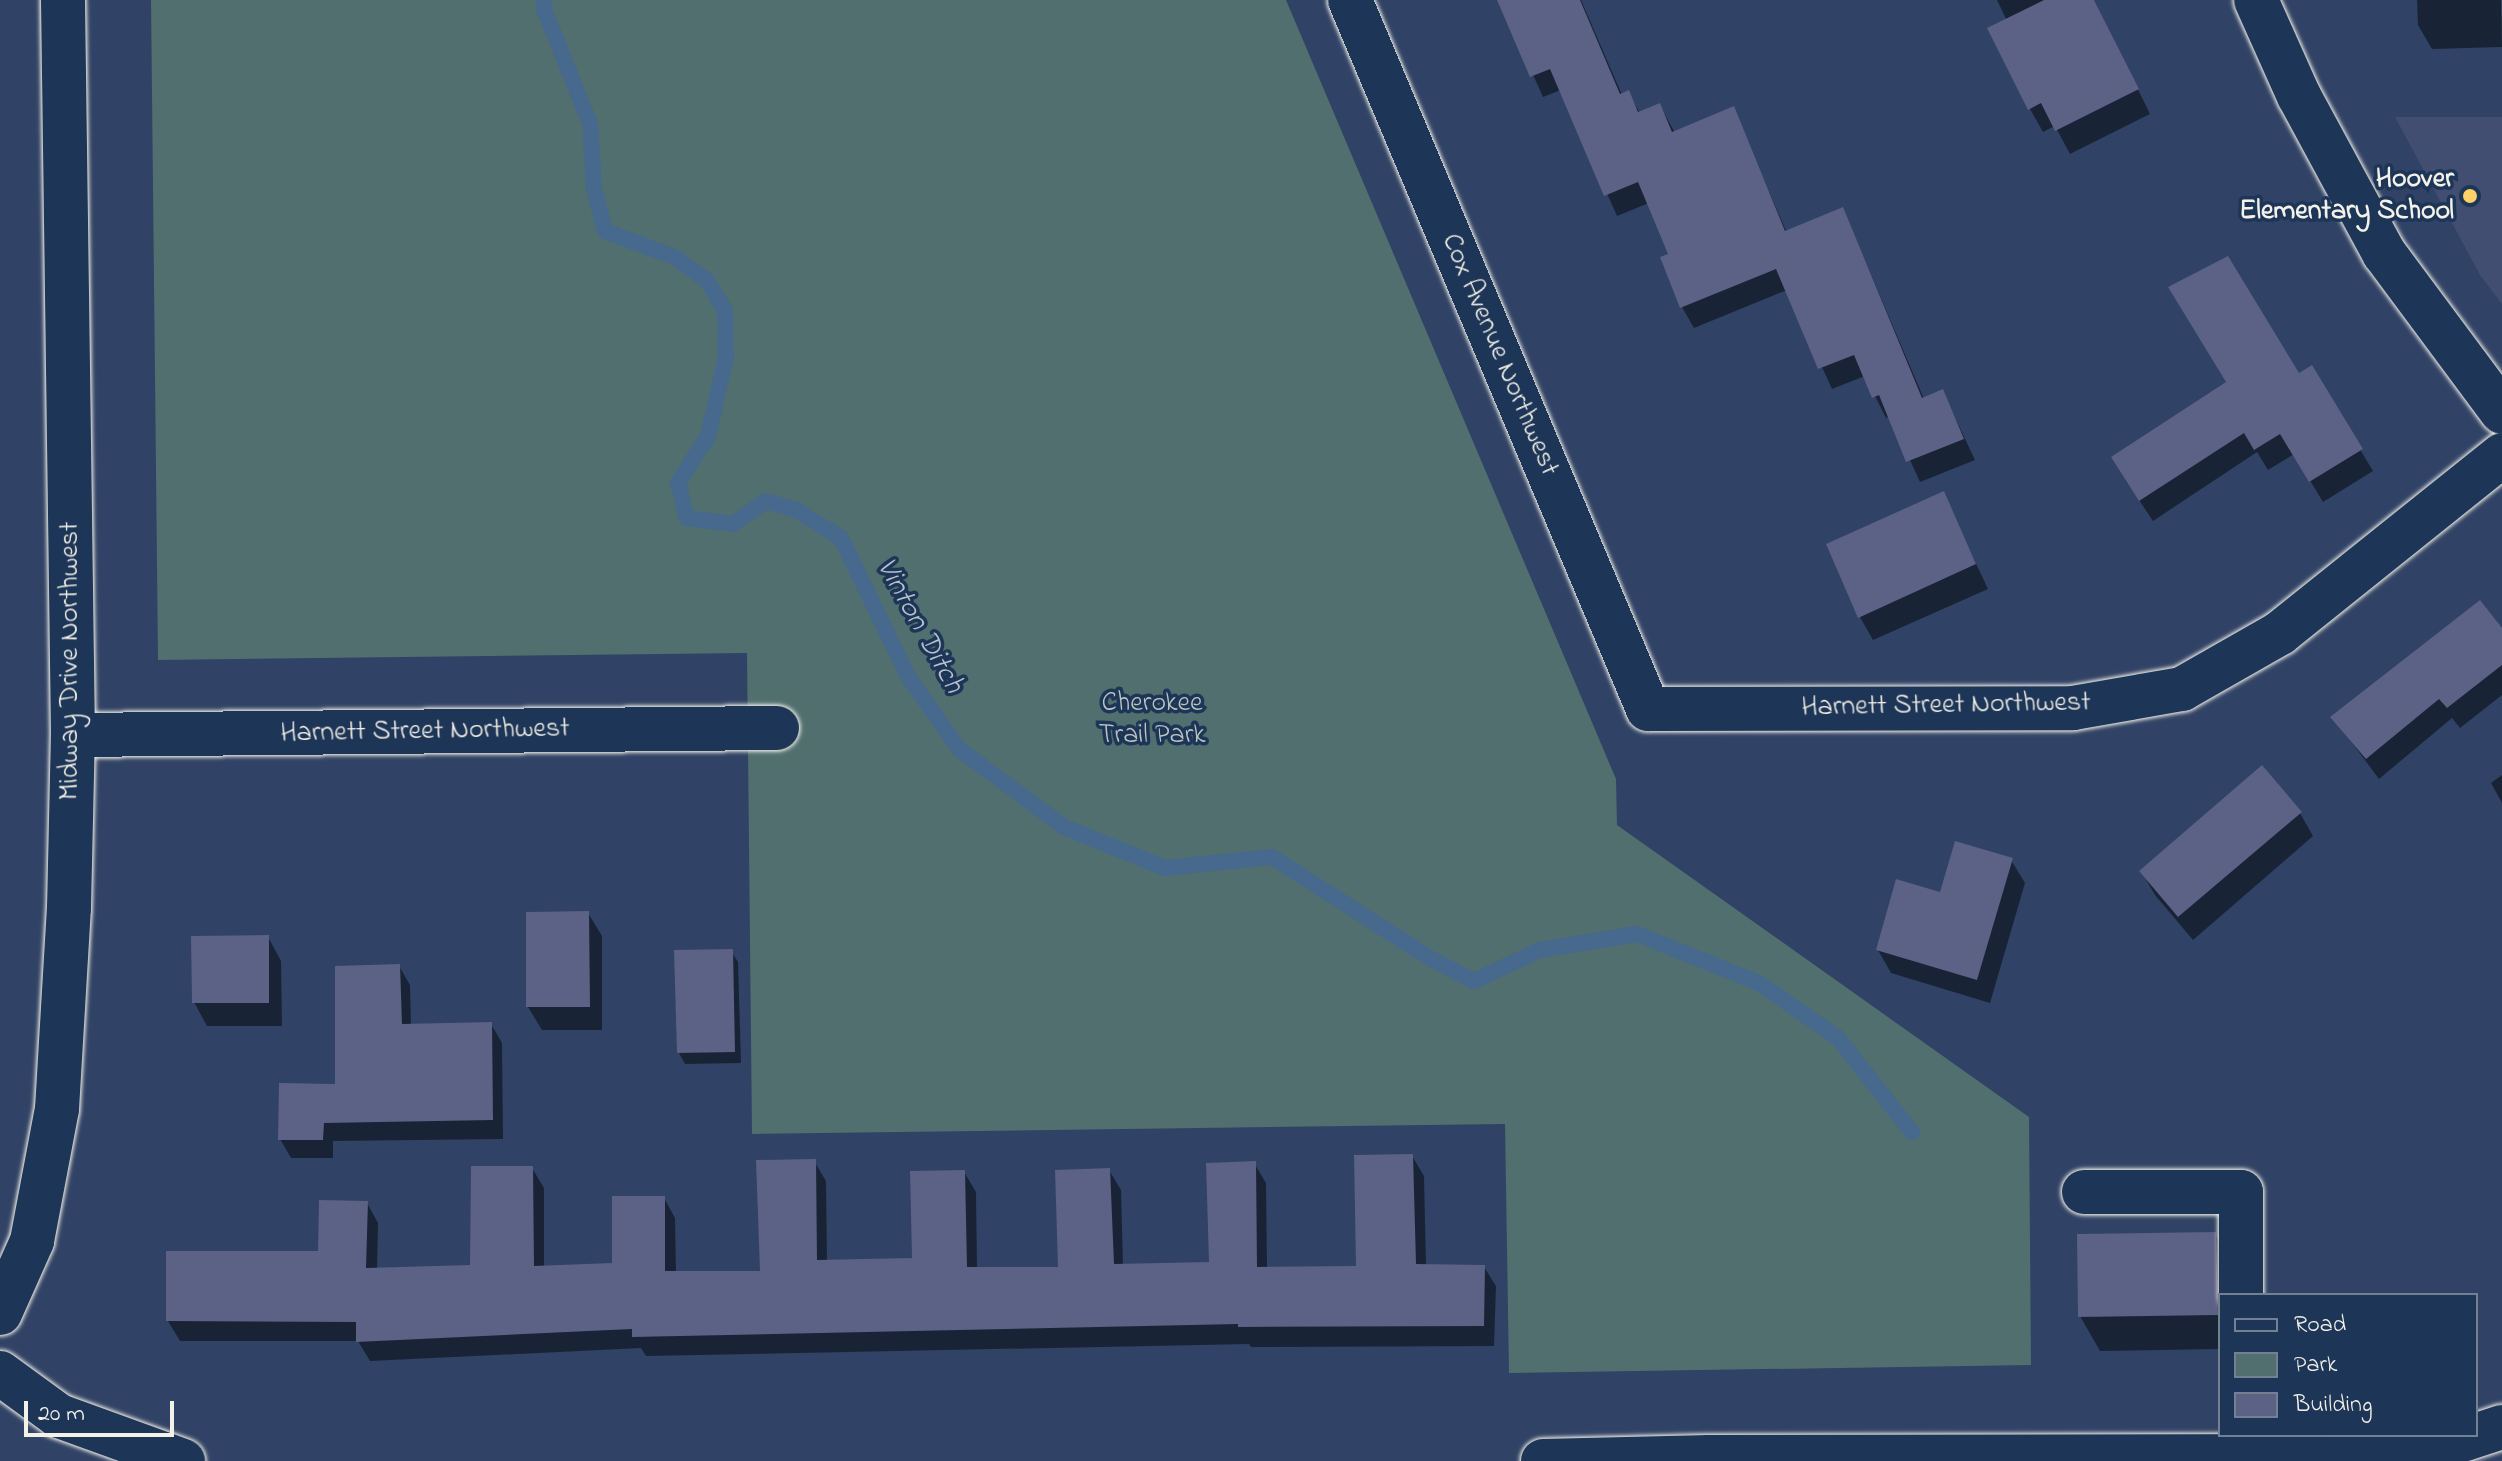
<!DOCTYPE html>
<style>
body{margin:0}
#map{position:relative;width:2502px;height:1461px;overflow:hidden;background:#304265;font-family:"Indie Flower",sans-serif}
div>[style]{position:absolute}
.built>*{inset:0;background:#414e71}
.green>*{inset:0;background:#506f6e}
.shadow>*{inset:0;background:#0007}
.stream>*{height:16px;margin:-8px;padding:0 8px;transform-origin:8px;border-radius:8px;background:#47698d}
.building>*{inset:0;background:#5c6186}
.roads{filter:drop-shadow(0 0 2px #f4f1e8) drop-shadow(0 0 2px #f4f1e8)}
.minor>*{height:44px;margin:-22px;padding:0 22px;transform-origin:22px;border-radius:22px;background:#1d3557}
.dots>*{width:22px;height:22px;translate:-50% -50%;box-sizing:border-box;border:4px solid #1d3557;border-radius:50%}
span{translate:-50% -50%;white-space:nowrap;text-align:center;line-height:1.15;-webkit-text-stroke:7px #1d3557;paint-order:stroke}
.poi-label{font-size:28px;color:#f4f1e8;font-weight:700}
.right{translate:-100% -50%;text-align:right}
.street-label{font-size:28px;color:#f4f1e8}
.park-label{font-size:28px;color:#bbc4bd}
.water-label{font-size:30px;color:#b7c1c8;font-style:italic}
.legend{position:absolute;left:2218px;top:1293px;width:260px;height:144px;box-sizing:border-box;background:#1d3557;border:2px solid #738091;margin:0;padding:10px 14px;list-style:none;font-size:24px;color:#f4f1e8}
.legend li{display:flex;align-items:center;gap:16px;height:40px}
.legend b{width:40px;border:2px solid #738091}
.scale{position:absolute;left:24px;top:1401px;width:150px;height:36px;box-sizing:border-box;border:4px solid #f4f1e8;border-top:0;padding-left:10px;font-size:24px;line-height:28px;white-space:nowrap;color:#f4f1e8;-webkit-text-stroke:6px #1d3557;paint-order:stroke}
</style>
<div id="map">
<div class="built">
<i style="clip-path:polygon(2395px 117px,2502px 117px,2502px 304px,2480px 275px)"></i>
</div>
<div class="green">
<i style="clip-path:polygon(151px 0,1286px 0,1616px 779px,1617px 825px,2029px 1117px,2031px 1365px,1509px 1373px,1505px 1124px,752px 1134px,747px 653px,158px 660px)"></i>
</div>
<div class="shadow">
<i style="clip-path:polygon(1499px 0,1581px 0,1622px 95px,1628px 93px,1640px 113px,1660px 105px,1675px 133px,1733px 109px,1787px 233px,1843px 209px,1924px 399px,1943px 392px,1975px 460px,1920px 482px,1890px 416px,1886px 418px,1865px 376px,1832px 389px,1787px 290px,1694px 328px,1682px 307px,1671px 255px,1649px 203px,1617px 216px,1561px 90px,1543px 97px)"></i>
<i style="clip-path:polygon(1997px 0,2094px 0,2150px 114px,2070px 154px,2055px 126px,2043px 132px,2030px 109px,2007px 21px)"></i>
<i style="clip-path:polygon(2417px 0,2501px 0,2502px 47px,2432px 49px,2418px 25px)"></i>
<i style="clip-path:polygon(2311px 368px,2373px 471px,2323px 502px,2294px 454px,2268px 470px,2257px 452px,2153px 521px,2125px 479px,2228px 383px,2299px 376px)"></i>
<i style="clip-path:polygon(1943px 494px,1988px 589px,1873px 640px,1860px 617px)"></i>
<i style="clip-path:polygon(2502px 631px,2502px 695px,2460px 728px,2452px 718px,2379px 779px,2333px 717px)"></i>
<i style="clip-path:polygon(2502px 775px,2502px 803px,2491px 783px)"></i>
<i style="clip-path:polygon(2300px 813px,2313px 836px,2193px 940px,2155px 895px,2141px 871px)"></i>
<i style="clip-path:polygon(2011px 860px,2025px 883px,1990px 1003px,1891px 973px,1878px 950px,1941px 895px)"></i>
<i style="clip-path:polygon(588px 913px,602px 936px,602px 1030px,542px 1030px,528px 1007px)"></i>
<i style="clip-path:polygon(268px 937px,281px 961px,282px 1026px,207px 1026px,194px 1002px)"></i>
<i style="clip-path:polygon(731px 951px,738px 962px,741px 1063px,685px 1064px,679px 1053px)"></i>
<i style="clip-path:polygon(399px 966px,410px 985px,411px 1026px,491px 1024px,502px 1043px,503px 1139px,333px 1141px,333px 1158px,291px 1158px,280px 1139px,337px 1086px)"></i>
<i style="clip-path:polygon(1412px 1156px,1424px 1176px,1426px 1266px,1484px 1267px,1496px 1286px,1494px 1346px,1251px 1347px,1249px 1344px,646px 1356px,641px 1348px,370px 1361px,358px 1341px,180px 1341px,168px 1321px,320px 1253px,367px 1203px,378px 1223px,377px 1270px,472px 1267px,532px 1168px,544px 1188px,544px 1268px,614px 1265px,664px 1198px,675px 1218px,676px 1273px,762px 1273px,814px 1161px,826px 1181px,827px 1262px,914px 1260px,964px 1172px,976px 1192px,977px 1269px,1061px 1269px,1109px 1170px,1121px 1190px,1123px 1266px,1211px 1264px,1254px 1163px,1266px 1183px,1267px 1269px,1358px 1268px)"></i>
<i style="clip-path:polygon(2215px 1234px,2235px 1269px,2220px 1295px,2220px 1349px,2100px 1351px,2080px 1316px)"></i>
</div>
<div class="stream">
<i style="left:544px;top:0;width:9px;rotate:90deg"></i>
<i style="left:544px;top:9px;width:124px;rotate:68.2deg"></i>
<i style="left:590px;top:124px;width:65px;rotate:86.5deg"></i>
<i style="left:594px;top:189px;width:43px;rotate:75.3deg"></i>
<i style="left:605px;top:231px;width:74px;rotate:20.6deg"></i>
<i style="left:674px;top:257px;width:39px;rotate:35deg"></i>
<i style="left:706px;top:279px;width:37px;rotate:59deg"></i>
<i style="left:725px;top:311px;width:46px;rotate:88.8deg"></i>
<i style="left:726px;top:357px;width:81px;rotate:102.8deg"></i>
<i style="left:708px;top:436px;width:56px;rotate:122.6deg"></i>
<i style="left:678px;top:483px;width:36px;rotate:76deg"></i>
<i style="left:687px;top:518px;width:46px;rotate:7.4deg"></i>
<i style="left:733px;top:524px;width:40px;rotate:-34.9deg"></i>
<i style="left:766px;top:501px;width:34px;rotate:17deg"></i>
<i style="left:798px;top:511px;width:51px;rotate:32.1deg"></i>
<i style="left:841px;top:538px;width:153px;rotate:64.1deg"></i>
<i style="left:908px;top:676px;width:89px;rotate:55.1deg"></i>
<i style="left:959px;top:749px;width:131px;rotate:36.6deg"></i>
<i style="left:1064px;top:827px;width:109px;rotate:22.1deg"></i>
<i style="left:1165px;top:868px;width:108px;rotate:-5.9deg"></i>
<i style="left:1272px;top:857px;width:191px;rotate:32.6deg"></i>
<i style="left:1433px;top:960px;width:46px;rotate:27.1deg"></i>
<i style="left:1474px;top:981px;width:73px;rotate:-25.2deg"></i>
<i style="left:1540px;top:950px;width:98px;rotate:-9.4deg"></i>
<i style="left:1637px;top:934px;width:131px;rotate:21.9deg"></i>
<i style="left:1759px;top:983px;width:96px;rotate:34.8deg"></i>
<i style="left:1838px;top:1038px;width:120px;rotate:51.8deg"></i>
</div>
<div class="building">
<i style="clip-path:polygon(1497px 0,1580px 0,1620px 94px,1629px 90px,1638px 112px,1660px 103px,1672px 132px,1734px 106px,1785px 231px,1843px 207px,1922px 398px,1943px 389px,1964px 439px,1906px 462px,1879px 395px,1872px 398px,1854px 355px,1818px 369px,1776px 269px,1680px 308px,1660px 257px,1668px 254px,1638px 182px,1604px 196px,1550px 69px,1530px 77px)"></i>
<i style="clip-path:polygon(2044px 0,2094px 0,2139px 89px,2055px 131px,2041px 103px,2028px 110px,1987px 28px)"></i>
<i style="clip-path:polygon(2228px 256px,2299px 373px,2312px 365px,2363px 449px,2309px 482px,2280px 434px,2254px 450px,2244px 433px,2139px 501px,2111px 457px,2226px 382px,2168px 287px)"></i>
<i style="clip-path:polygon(1944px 491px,1976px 564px,1858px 618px,1826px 544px)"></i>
<i style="clip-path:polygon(2480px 600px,2502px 628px,2502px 665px,2447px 708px,2439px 699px,2366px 759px,2330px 717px)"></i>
<i style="clip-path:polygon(2262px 765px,2302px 812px,2178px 917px,2139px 871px)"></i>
<i style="clip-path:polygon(1955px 841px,2013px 858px,1977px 980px,1876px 950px,1896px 879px,1940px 892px)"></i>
<i style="clip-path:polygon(589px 911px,590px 1007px,526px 1007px,526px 912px)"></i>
<i style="clip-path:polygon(269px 935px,269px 1003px,192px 1003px,191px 936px)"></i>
<i style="clip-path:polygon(733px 949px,735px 1052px,677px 1053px,674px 950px)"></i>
<i style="clip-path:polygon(400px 964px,402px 1024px,492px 1022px,493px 1120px,324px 1123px,323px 1140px,278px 1140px,279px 1083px,335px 1084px,335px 966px)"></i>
<i style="clip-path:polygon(1413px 1154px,1416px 1264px,1485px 1265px,1484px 1326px,1238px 1327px,1238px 1324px,632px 1337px,632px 1329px,356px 1342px,356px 1322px,166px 1321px,166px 1251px,318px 1251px,319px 1200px,368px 1201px,366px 1268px,470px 1265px,471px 1166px,533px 1166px,534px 1266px,612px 1263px,612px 1196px,665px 1196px,665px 1271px,760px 1271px,756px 1160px,816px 1159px,817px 1260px,912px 1258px,910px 1171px,965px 1170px,967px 1267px,1058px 1267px,1055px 1170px,1110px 1168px,1114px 1264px,1209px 1262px,1206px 1163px,1256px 1161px,1257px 1267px,1356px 1266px,1354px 1155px)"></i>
<i style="clip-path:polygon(2216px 1232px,2218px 1315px,2078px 1317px,2077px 1234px)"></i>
</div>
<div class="roads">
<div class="minor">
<i style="left:1350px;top:0;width:769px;rotate:67.2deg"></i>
<i style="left:1648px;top:709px;width:425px;rotate:-0.1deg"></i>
<i style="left:2073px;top:708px;width:111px;rotate:-9.9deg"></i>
<i style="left:2182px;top:689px;width:113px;rotate:-29.7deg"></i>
<i style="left:2280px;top:633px;width:285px;rotate:-38.7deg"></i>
<i style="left:2256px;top:0;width:105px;rotate:65.9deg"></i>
<i style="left:2299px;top:96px;width:179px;rotate:61.6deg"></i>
<i style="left:2384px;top:253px;width:198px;rotate:53.4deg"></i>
<i style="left:73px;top:735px;width:704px;rotate:-0.57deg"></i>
<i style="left:2084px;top:1192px;width:157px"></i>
<i style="left:2241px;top:1192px;width:103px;rotate:90deg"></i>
<i style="left:0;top:1313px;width:79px;rotate:-66deg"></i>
<i style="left:32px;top:1241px;width:134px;rotate:-79.3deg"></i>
<i style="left:57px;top:1109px;width:201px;rotate:-86.6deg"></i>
<i style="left:69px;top:908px;width:173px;rotate:-88.7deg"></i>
<i style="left:73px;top:735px;width:735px;rotate:-90.78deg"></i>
<i style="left:0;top:1373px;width:73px;rotate:36.1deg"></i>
<i style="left:59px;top:1416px;width:132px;rotate:19.9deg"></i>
<i style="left:1543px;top:1461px;width:166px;rotate:-1.4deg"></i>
<i style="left:1709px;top:1457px;width:631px;rotate:-0.09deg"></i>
<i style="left:2340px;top:1456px;width:95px;rotate:-4.2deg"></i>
<i style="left:2435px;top:1449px;width:71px;rotate:-18.2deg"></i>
</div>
</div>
<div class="dots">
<i style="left:2470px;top:196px;background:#ffd166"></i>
</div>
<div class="poi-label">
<span class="right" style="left:2454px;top:196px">Hoover<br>Elementary School</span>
</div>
<div class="street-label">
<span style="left:1499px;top:355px;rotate:67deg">Cox Avenue Northwest</span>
<span style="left:71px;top:661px;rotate:-90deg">Midway Drive Northwest</span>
<span style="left:1946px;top:706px;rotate:-1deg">Harnett Street Northwest</span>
<span style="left:425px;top:732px;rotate:-1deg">Harnett Street Northwest</span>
</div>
<div class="park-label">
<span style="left:1152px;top:720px">Cherokee<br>Trail Park</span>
</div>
<div class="water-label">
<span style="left:919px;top:626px;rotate:61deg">Vinton Ditch</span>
</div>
<ul class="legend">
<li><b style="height:10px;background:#1d3557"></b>Road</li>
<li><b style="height:22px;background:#506f6e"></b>Park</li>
<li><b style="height:22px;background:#5c6186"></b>Building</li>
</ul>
<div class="scale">20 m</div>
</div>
